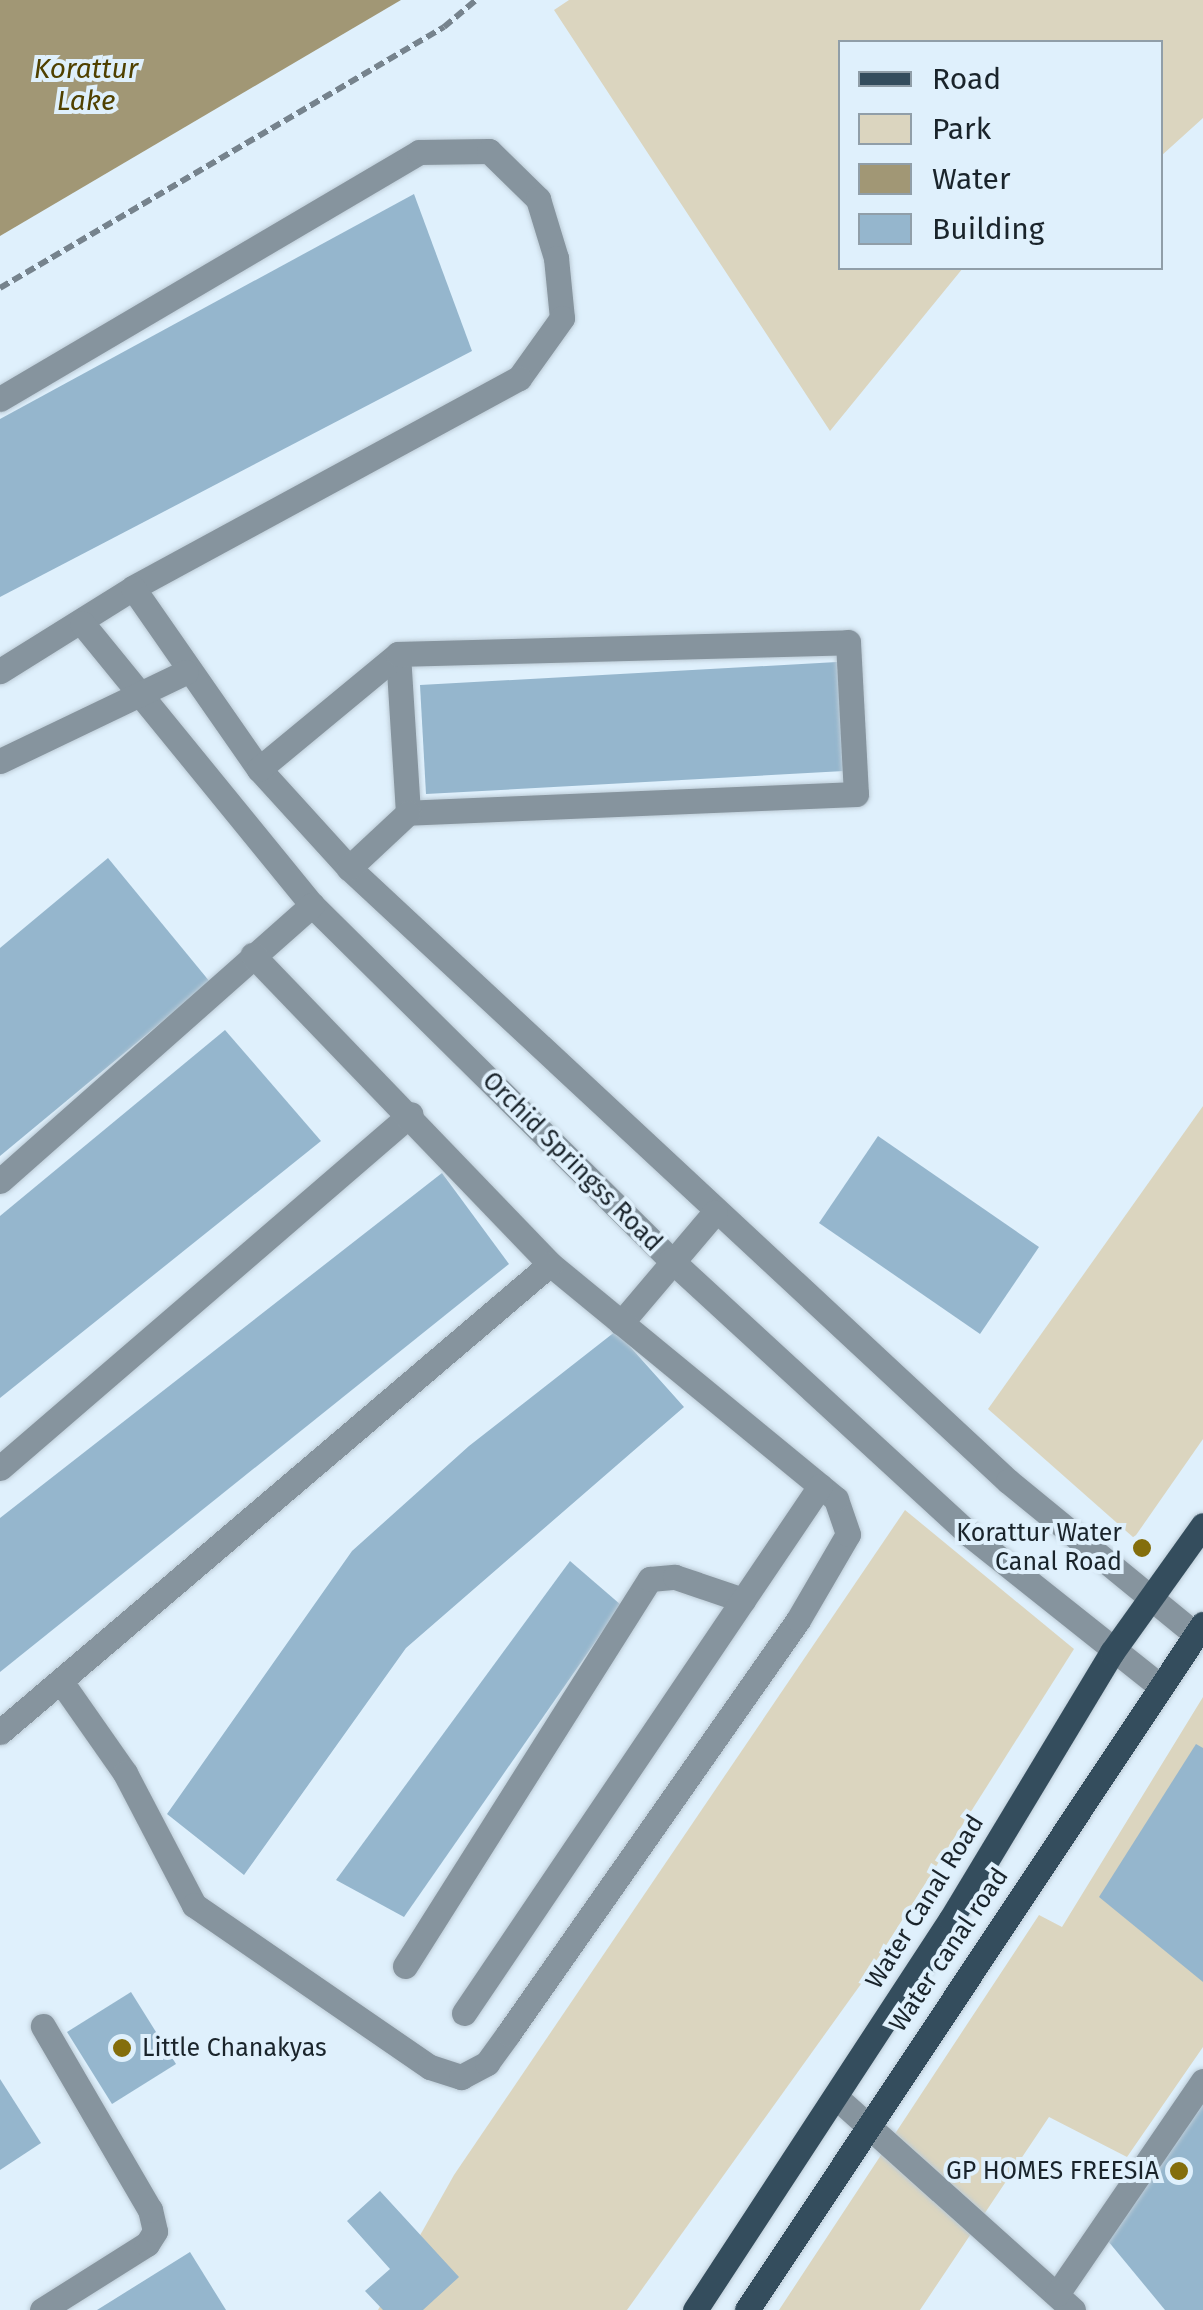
<!DOCTYPE html>
<style>
body{margin:0}
#map{position:relative;width:1203px;height:2310px;overflow:hidden;background:#dff0fc;font-family:"Fira Sans",sans-serif}
div>[style]{position:absolute}
.green>*{inset:0;background:#dbd5bf}
.water>*{inset:0;background:#a19775}
.building>*{inset:0;background:#95b6cd}
.path>*{height:6px;margin-top:-3px;transform-origin:0;background:repeating-linear-gradient(90deg,#76838d 0 10px,transparent 0 15px)}
.roads{filter:drop-shadow(0 0 2px #bccbd6) drop-shadow(0 0 2px #bccbd6)}
.minor>*{height:25px;margin:-12.5px;padding:0 12.5px;transform-origin:12.5px;border-radius:12.5px;background:#86949e}
.major>*{height:25px;margin:-12.5px;padding:0 12.5px;transform-origin:12.5px;border-radius:12.5px;background:#344d5d}
.dots>*{width:28px;height:28px;translate:-50% -50%;box-sizing:border-box;border:5px solid #dff0fc;border-radius:50%}
span{translate:-50% -50%;white-space:nowrap;text-align:center;line-height:1.15;-webkit-text-stroke:8px #dff0fc;paint-order:stroke}
.street-label{font-size:25px;color:#1a242b}
.poi-label{font-size:25px;color:#1a242b}
.right{translate:-100% -50%;text-align:right}
.left{translate:0 -50%;text-align:left}
.water-label{font-size:28px;color:#504100;font-style:italic}
.legend{position:absolute;left:838px;top:40px;width:325px;height:230px;box-sizing:border-box;background:#dff0fc;border:2px solid #909ea8;margin:0;padding:12px 18px;list-style:none;font-size:30px;color:#1a242b}
.legend li{display:flex;align-items:center;gap:20px;height:50px}
.legend b{width:50px;border:2px solid #909ea8}
</style>
<div id="map">
<div class="green">
<i style="clip-path:polygon(569px 0,1203px 0,1203px 118px,1161px 156px,1160px 42px,840px 42px,840px 268px,963px 268px,830px 431px,554px 10px)"></i>
<i style="clip-path:polygon(1203px 1106px,1203px 1439px,1134px 1538px,988px 1409px)"></i>
<i style="clip-path:polygon(905px 1510px,1074px 1649px,866px 1977px,627px 2310px,378px 2310px,454px 2175px)"></i>
<i style="clip-path:polygon(1203px 1697px,1203px 2047px,1127px 2157px,1049px 2117px,920px 2310px,779px 2310px,1039px 1915px,1062px 1927px)"></i>
</div>
<div class="water">
<i style="clip-path:polygon(0 0,401px 0,0 236px)"></i>
</div>
<div class="building">
<i style="clip-path:polygon(414px 194px,472px 351px,0 597px,0 419px)"></i>
<i style="clip-path:polygon(837px 662px,844px 771px,426px 794px,420px 685px)"></i>
<i style="clip-path:polygon(108px 858px,210px 982px,0 1156px,0 948px)"></i>
<i style="clip-path:polygon(225px 1030px,321px 1141px,0 1398px,0 1216px)"></i>
<i style="clip-path:polygon(878px 1136px,1039px 1247px,980px 1334px,819px 1223px)"></i>
<i style="clip-path:polygon(442px 1173px,509px 1264px,0 1672px,0 1518px)"></i>
<i style="clip-path:polygon(616px 1331px,684px 1407px,406px 1648px,244px 1875px,167px 1814px,352px 1551px,469px 1446px)"></i>
<i style="clip-path:polygon(570px 1561px,621px 1605px,404px 1917px,336px 1880px)"></i>
<i style="clip-path:polygon(1196px 1744px,1203px 1748px,1203px 1982px,1099px 1897px)"></i>
<i style="clip-path:polygon(131px 1992px,176px 2064px,112px 2104px,67px 2032px)"></i>
<i style="clip-path:polygon(0 2079px,41px 2143px,0 2170px)"></i>
<i style="clip-path:polygon(1203px 2100px,1203px 2310px,1165px 2310px,1108px 2241px)"></i>
<i style="clip-path:polygon(380px 2191px,459px 2277px,423px 2310px,383px 2310px,365px 2291px,390px 2269px,347px 2221px)"></i>
<i style="clip-path:polygon(190px 2252px,226px 2310px,97px 2310px)"></i>
</div>
<div class="path">
<i style="left:0;top:288px;width:515px;rotate:-30.45deg"></i>
<i style="left:444px;top:27px;width:42px;rotate:-40.2deg"></i>
</div>
<div class="roads">
<div class="minor">
<i style="left:0;top:399px;width:486px;rotate:-30.5deg"></i>
<i style="left:419px;top:152px;width:70px;rotate:-0.8deg"></i>
<i style="left:489px;top:151px;width:69px;rotate:44.4deg"></i>
<i style="left:538px;top:199px;width:62px;rotate:73deg"></i>
<i style="left:556px;top:258px;width:60px;rotate:84.3deg"></i>
<i style="left:562px;top:318px;width:74px;rotate:125.6deg"></i>
<i style="left:519px;top:378px;width:439px;rotate:151.5deg"></i>
<i style="left:133px;top:588px;width:157px;rotate:148deg"></i>
<i style="left:133px;top:588px;width:221px;rotate:55.2deg"></i>
<i style="left:259px;top:769px;width:134px;rotate:47.7deg"></i>
<i style="left:349px;top:868px;width:900px;rotate:42.93deg"></i>
<i style="left:1008px;top:1481px;width:243px;rotate:39.3deg"></i>
<i style="left:82px;top:623px;width:364px;rotate:50.8deg"></i>
<i style="left:312px;top:905px;width:505px;rotate:44.68deg"></i>
<i style="left:671px;top:1260px;width:406px;rotate:42.6deg"></i>
<i style="left:970px;top:1535px;width:244px;rotate:38.5deg"></i>
<i style="left:398px;top:654px;width:159px;rotate:86.4deg"></i>
<i style="left:0;top:761px;width:206px;rotate:-25.6deg"></i>
<i style="left:259px;top:769px;width:180px;rotate:-39.6deg"></i>
<i style="left:398px;top:654px;width:450px;rotate:-1.5deg"></i>
<i style="left:848px;top:642px;width:152px;rotate:87deg"></i>
<i style="left:856px;top:794px;width:448px;rotate:177.6deg"></i>
<i style="left:408px;top:813px;width:81px;rotate:137deg"></i>
<i style="left:0;top:1181px;width:417px;rotate:-41.5deg"></i>
<i style="left:621px;top:1323px;width:145px;rotate:-49.7deg"></i>
<i style="left:0;top:1468px;width:542px;rotate:-40.74deg"></i>
<i style="left:62px;top:1683px;width:110px;rotate:55deg"></i>
<i style="left:125px;top:1773px;width:149px;rotate:62.4deg"></i>
<i style="left:194px;top:1905px;width:286px;rotate:34.5deg"></i>
<i style="left:430px;top:2067px;width:33px;rotate:18deg"></i>
<i style="left:461px;top:2077px;width:30px;rotate:-28deg"></i>
<i style="left:487px;top:2063px;width:36px;rotate:-54deg"></i>
<i style="left:508px;top:2034px;width:505px;rotate:-54.99deg"></i>
<i style="left:798px;top:1620px;width:99px;rotate:-59.8deg"></i>
<i style="left:848px;top:1534px;width:37px;rotate:-109deg"></i>
<i style="left:836px;top:1499px;width:370px;rotate:-140.6deg"></i>
<i style="left:550px;top:1264px;width:429px;rotate:-133.9deg"></i>
<i style="left:0;top:1732px;width:722px;rotate:-40.39deg"></i>
<i style="left:405px;top:1966px;width:458px;rotate:-57.7deg"></i>
<i style="left:650px;top:1579px;width:25px;rotate:-5deg"></i>
<i style="left:675px;top:1577px;width:72px;rotate:18.7deg"></i>
<i style="left:464px;top:2013px;width:636px;rotate:-55.96deg"></i>
<i style="left:837px;top:2098px;width:317px;rotate:41.9deg"></i>
<i style="left:1057px;top:2294px;width:258px;rotate:-55.6deg"></i>
<i style="left:42px;top:2310px;width:124px;rotate:-32.2deg"></i>
<i style="left:147px;top:2244px;width:15px;rotate:-58deg"></i>
<i style="left:155px;top:2231px;width:22px;rotate:-103deg"></i>
<i style="left:150px;top:2210px;width:213px;rotate:-120.2deg"></i>
</div>
<div class="major">
<i style="left:695px;top:2310px;width:467px;rotate:-56.8deg"></i>
<i style="left:951px;top:1919px;width:312px;rotate:-58.9deg"></i>
<i style="left:1112px;top:1652px;width:156px;rotate:-54.4deg"></i>
<i style="left:747px;top:2310px;width:824px;rotate:-56.39deg"></i>
</div>
</div>
<div class="dots">
<i style="left:1142px;top:1548px;background:#846e0c"></i>
<i style="left:122px;top:2048px;background:#846e0c"></i>
<i style="left:1179px;top:2171px;background:#846e0c"></i>
</div>
<div class="street-label">
<span style="left:572px;top:1162px;rotate:45deg">Orchid Springss Road</span>
<span style="left:925px;top:1902px;rotate:-58deg">Water Canal Road</span>
<span style="left:949px;top:1950px;rotate:-56deg">Water canal road</span>
</div>
<div class="poi-label">
<span class="right" style="left:1122px;top:1548px">Korattur Water<br>Canal Road</span>
<span class="left" style="left:142px;top:2048px">Little Chanakyas</span>
<span class="right" style="left:1159px;top:2171px">GP HOMES FREESIA</span>
</div>
<div class="water-label">
<span style="left:86px;top:85px">Korattur<br>Lake</span>
</div>
<ul class="legend">
<li><b style="height:12px;background:#344d5d"></b>Road</li>
<li><b style="height:28px;background:#dbd5bf"></b>Park</li>
<li><b style="height:28px;background:#a19775"></b>Water</li>
<li><b style="height:28px;background:#95b6cd"></b>Building</li>
</ul>
</div>
